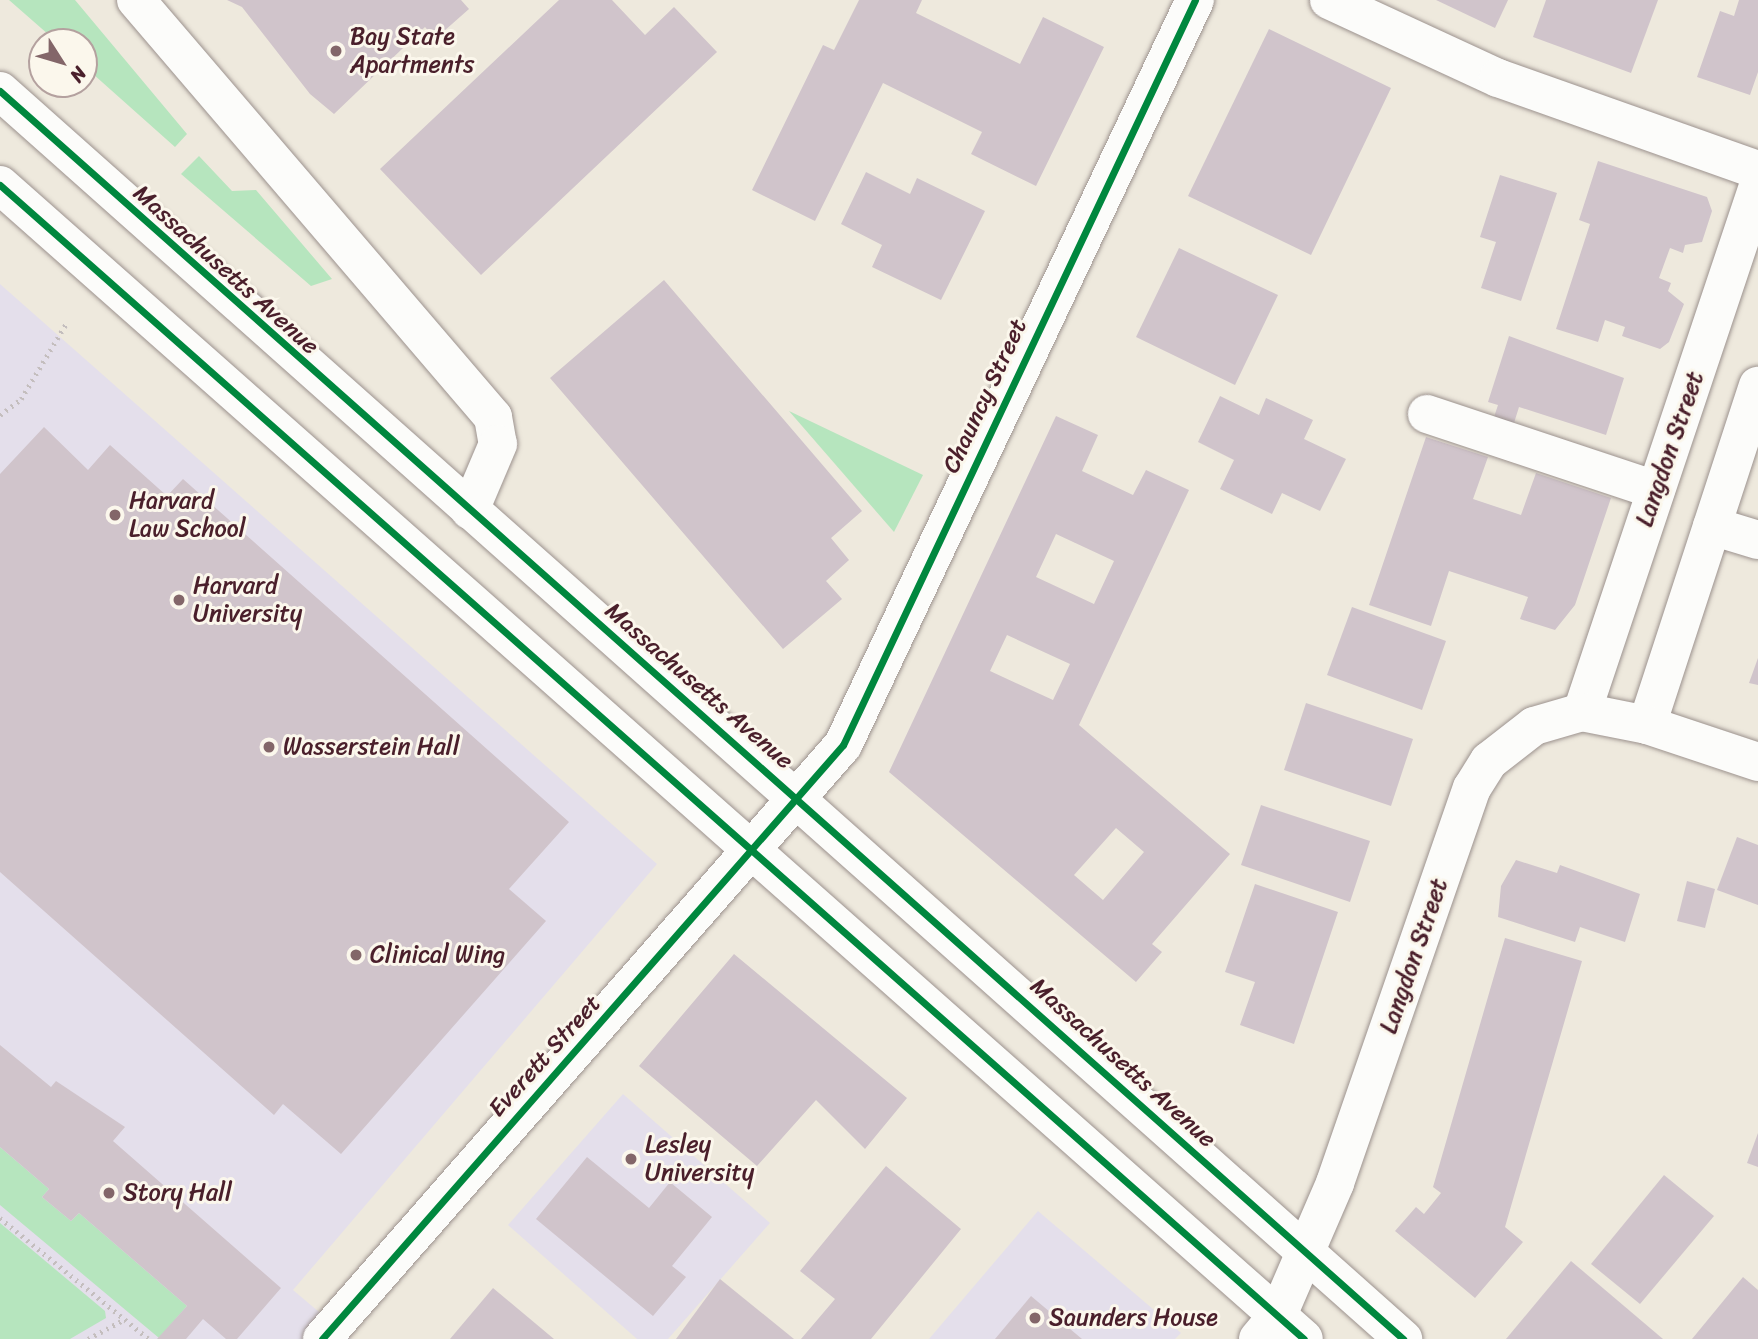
<!DOCTYPE html>
<style>
body{margin:0}
#map{position:relative;width:1758px;height:1339px;overflow:hidden;background:#eee9dd;font-family:Sriracha,sans-serif}
div>[style]{position:absolute}
.built>*{inset:0;background:#e4dfeb}
.green>*{inset:0;background:#b6e5be}
.building>*{inset:0;background:#d0c4cb}
.path>*{height:4.5px;margin-top:-2.25px;transform-origin:0;background:repeating-linear-gradient(90deg,#c4bebe 0 2px,transparent 0 7px)}
.roads{filter:drop-shadow(0 0 2px #9c928e) drop-shadow(0 0 2px #9c928e)}
.minor>*{height:38px;margin:-19px;padding:0 19px;transform-origin:19px;border-radius:19px;background:#fcfcfa}
.major>*{height:38px;margin:-19px;padding:0 19px;transform-origin:19px;border-radius:19px;background:#fcfcfa}
.cycleway>*{height:7px;margin:-3.5px;padding:0 3.5px;transform-origin:3.5px;border-radius:3.5px;background:#00873e}
.dots>*{width:19px;height:19px;translate:-50% -50%;box-sizing:border-box;border:4px solid #fbf7ec;border-radius:50%}
span{translate:-50% -50%;white-space:nowrap;text-align:center;line-height:1.15;-webkit-text-stroke:6px #fbf7ec;paint-order:stroke}
.poi-label{font-size:24px;color:#4a1f2b}
.left{translate:0 -50%;text-align:left}
.street-label{font-size:24px;color:#4a1f2b}
.north{position:absolute;left:28px;top:28px;width:70px;height:70px;box-sizing:border-box;background:#fbf7ec;border:2px solid #b4a19f;border-radius:50%;rotate:127deg;font-size:19px;font-weight:700;line-height:28px;text-align:center;color:#4a1f2b}
.north::after{content:'';display:block;margin:auto;width:24px;height:32px;background:#836669;clip-path:polygon(50% 0,100% 100%,50% 72%,0 100%)}
</style>
<div id="map">
<div class="built">
<i style="clip-path:polygon(0 284px,657px 864px,293px 1290px,351px 1339px,0 1339px)"></i>
<i style="clip-path:polygon(623px 1094px,770px 1223px,668px 1339px,637px 1339px,508px 1225px)"></i>
<i style="clip-path:polygon(1038px 1211px,1181px 1333px,1175px 1339px,929px 1339px)"></i>
</div>
<div class="green">
<i style="clip-path:polygon(9px 0,75px 0,187px 134px,175px 147px,84px 66px,84px 42px,57px 42px)"></i>
<i style="clip-path:polygon(199px 156px,232px 191px,256px 190px,332px 279px,311px 286px,181px 174px)"></i>
<i style="clip-path:polygon(789px 411px,923px 475px,894px 532px)"></i>
<i style="clip-path:polygon(0 1147px,49px 1189px,42px 1197px,71px 1221px,79px 1213px,187px 1306px,159px 1338px,0 1205px)"></i>
<i style="clip-path:polygon(0 1223px,105px 1311px,106px 1318px,70px 1339px,0 1339px)"></i>
</div>
<div class="building">
<i style="clip-path:polygon(227px 0,461px 0,469px 9px,435px 39px,425px 27px,334px 114px,310px 94px,242px 7px)"></i>
<i style="clip-path:polygon(559px 0,612px 0,645px 35px,674px 7px,717px 52px,481px 275px,380px 169px)"></i>
<i style="clip-path:polygon(859px 0,922px 0,916px 13px,1020px 64px,1043px 17px,1104px 47px,1036px 186px,971px 154px,982px 132px,883px 83px,815px 221px,752px 190px,823px 45px,834px 50px)"></i>
<i style="clip-path:polygon(1436px 0,1508px 0,1495px 28px)"></i>
<i style="clip-path:polygon(1546px 0,1658px 0,1631px 73px,1533px 37px)"></i>
<i style="clip-path:polygon(1739px 0,1758px 0,1758px 72px,1750px 95px,1697px 77px,1720px 11px,1734px 16px)"></i>
<i style="clip-path:polygon(1269px 29px,1391px 88px,1311px 255px,1188px 196px)"></i>
<i style="clip-path:polygon(1598px 161px,1707px 197px,1712px 211px,1702px 242px,1685px 245px,1683px 253px,1670px 248px,1659px 278px,1671px 283px,1668px 291px,1684px 304px,1669px 342px,1660px 349px,1622px 336px,1625px 327px,1605px 320px,1598px 342px,1556px 329px,1590px 224px,1579px 220px)"></i>
<i style="clip-path:polygon(866px 172px,910px 194px,917px 178px,985px 211px,941px 300px,872px 267px,882px 245px,841px 224px)"></i>
<i style="clip-path:polygon(1500px 175px,1557px 193px,1521px 301px,1481px 288px,1496px 242px,1480px 237px)"></i>
<i style="clip-path:polygon(1179px 248px,1278px 295px,1235px 385px,1136px 337px)"></i>
<i style="clip-path:polygon(664px 280px,862px 511px,831px 538px,849px 560px,826px 581px,842px 599px,783px 649px,550px 378px)"></i>
<i style="clip-path:polygon(1509px 336px,1624px 378px,1606px 435px,1519px 407px,1514px 423px,1494px 417px,1498px 405px,1488px 402px)"></i>
<i style="clip-path:polygon(1220px 396px,1259px 415px,1266px 398px,1313px 420px,1304px 439px,1346px 459px,1320px 511px,1282px 493px,1272px 514px,1220px 489px,1234px 460px,1198px 442px)"></i>
<i style="clip-path:polygon(evenodd,1056px 416px,1098px 435px,1082px 471px,1133px 495px,1146px 470px,1189px 490px,1079px 725px,1230px 854px,1152px 944px,1162px 952px,1136px 982px,889px 772px,1056px 416px,1056px 534px,1114px 561px,1094px 604px,1036px 577px,1056px 534px,1056px 416px,1007px 635px,1070px 664px,1053px 700px,990px 671px,1007px 635px,1056px 416px,1116px 828px,1144px 852px,1103px 900px,1074px 875px,1116px 828px)"></i>
<i style="clip-path:polygon(44px 427px,88px 470px,110px 445px,167px 496px,183px 479px,569px 822px,509px 889px,546px 921px,341px 1154px,283px 1104px,274px 1115px,0 872px,0 474px)"></i>
<i style="clip-path:polygon(1426px 437px,1488px 457px,1473px 499px,1521px 515px,1536px 473px,1611px 498px,1575px 605px,1555px 630px,1520px 619px,1528px 597px,1449px 571px,1431px 626px,1369px 605px)"></i>
<i style="clip-path:polygon(1352px 607px,1446px 641px,1422px 710px,1327px 675px)"></i>
<i style="clip-path:polygon(1758px 658px,1758px 685px,1749px 683px)"></i>
<i style="clip-path:polygon(1306px 703px,1413px 739px,1391px 806px,1284px 770px)"></i>
<i style="clip-path:polygon(1261px 805px,1370px 841px,1350px 902px,1241px 865px)"></i>
<i style="clip-path:polygon(1737px 837px,1758px 845px,1758px 905px,1717px 890px)"></i>
<i style="clip-path:polygon(1516px 860px,1557px 873px,1560px 865px,1640px 894px,1625px 942px,1580px 927px,1575px 942px,1498px 917px,1501px 886px)"></i>
<i style="clip-path:polygon(1687px 881px,1715px 889px,1705px 928px,1677px 921px)"></i>
<i style="clip-path:polygon(1255px 884px,1338px 912px,1294px 1044px,1240px 1025px,1255px 982px,1225px 972px)"></i>
<i style="clip-path:polygon(1505px 938px,1582px 961px,1505px 1227px,1523px 1242px,1475px 1298px,1395px 1231px,1416px 1207px,1424px 1214px,1441px 1193px,1433px 1187px)"></i>
<i style="clip-path:polygon(734px 954px,907px 1098px,865px 1149px,816px 1100px,757px 1166px,639px 1066px)"></i>
<i style="clip-path:polygon(0 1045px,51px 1087px,56px 1081px,125px 1127px,113px 1141px,281px 1288px,237px 1339px,226px 1339px,203px 1319px,186px 1339px,157px 1339px,187px 1306px,79px 1213px,71px 1221px,42px 1197px,49px 1189px,0 1147px)"></i>
<i style="clip-path:polygon(1758px 1133px,1758px 1167px,1747px 1163px)"></i>
<i style="clip-path:polygon(587px 1157px,649px 1208px,670px 1182px,712px 1217px,672px 1266px,686px 1277px,653px 1316px,536px 1219px)"></i>
<i style="clip-path:polygon(886px 1166px,961px 1229px,871px 1339px,801px 1339px,835px 1299px,800px 1271px)"></i>
<i style="clip-path:polygon(1664px 1175px,1714px 1216px,1640px 1304px,1591px 1264px)"></i>
<i style="clip-path:polygon(1571px 1261px,1663px 1339px,1506px 1339px)"></i>
<i style="clip-path:polygon(1743px 1277px,1758px 1290px,1758px 1339px,1692px 1339px)"></i>
<i style="clip-path:polygon(720px 1279px,794px 1339px,676px 1339px)"></i>
<i style="clip-path:polygon(493px 1288px,554px 1339px,450px 1339px)"></i>
<i style="clip-path:polygon(1031px 1296px,1082px 1339px,995px 1339px)"></i>
</div>
<div class="path">
<i style="left:0;top:415px;width:26px;rotate:-37deg"></i>
<i style="left:21px;top:399px;width:90px;rotate:-59.1deg"></i>
<i style="left:0;top:1218px;width:192px;rotate:39.1deg"></i>
<i style="left:88px;top:1339px;width:42px;rotate:-28.4deg"></i>
</div>
<div class="roads">
<div class="minor">
<i style="left:136px;top:0;width:549px;rotate:49.43deg"></i>
<i style="left:493px;top:417px;width:27px;rotate:80deg"></i>
<i style="left:498px;top:444px;width:72px;rotate:113deg"></i>
<i style="left:1329px;top:0;width:186px;rotate:24.8deg"></i>
<i style="left:1498px;top:78px;width:276px;rotate:19.5deg"></i>
<i style="left:1427px;top:414px;width:241px;rotate:18.4deg"></i>
<i style="left:1712px;top:526px;width:48px;rotate:16.9deg"></i>
<i style="left:1582px;top:712px;width:555px;rotate:-71.5deg"></i>
<i style="left:1647px;top:725px;width:357px;rotate:-71.9deg"></i>
<i style="left:322px;top:1339px;width:790px;rotate:-48.75deg"></i>
<i style="left:843px;top:745px;width:824px;rotate:-64.71deg"></i>
<i style="left:1258px;top:1339px;width:31px;rotate:-50deg"></i>
<i style="left:1278px;top:1315px;width:144px;rotate:-66.6deg"></i>
<i style="left:1335px;top:1183px;width:418px;rotate:-70.9deg"></i>
<i style="left:1472px;top:788px;width:32px;rotate:-58deg"></i>
<i style="left:1489px;top:761px;width:57px;rotate:-37.9deg"></i>
<i style="left:1534px;top:726px;width:50px;rotate:-16.3deg"></i>
<i style="left:1582px;top:712px;width:66px;rotate:11.3deg"></i>
<i style="left:1647px;top:725px;width:117px;rotate:18.4deg"></i>
</div>
<div class="major">
<i style="left:0;top:91px;width:1878px;rotate:41.65deg"></i>
<i style="left:0;top:185px;width:1741px;rotate:41.51deg"></i>
</div>
</div>
<div class="cycleway">
<i style="left:0;top:91px;width:1878px;rotate:41.65deg"></i>
<i style="left:0;top:185px;width:1741px;rotate:41.51deg"></i>
<i style="left:322px;top:1339px;width:790px;rotate:-48.75deg"></i>
<i style="left:843px;top:745px;width:824px;rotate:-64.71deg"></i>
</div>
<div class="dots">
<i style="left:336px;top:51px;background:#836669"></i>
<i style="left:115px;top:515px;background:#836669"></i>
<i style="left:179px;top:600px;background:#836669"></i>
<i style="left:269px;top:747px;background:#836669"></i>
<i style="left:356px;top:955px;background:#836669"></i>
<i style="left:631px;top:1159px;background:#836669"></i>
<i style="left:109px;top:1193px;background:#836669"></i>
<i style="left:1035px;top:1318px;background:#836669"></i>
</div>
<div class="poi-label">
<span class="left" style="left:350px;top:51px">Bay State<br>Apartments</span>
<span class="left" style="left:129px;top:515px">Harvard<br>Law School</span>
<span class="left" style="left:193px;top:600px">Harvard<br>University</span>
<span class="left" style="left:283px;top:747px">Wasserstein Hall</span>
<span class="left" style="left:370px;top:955px">Clinical Wing</span>
<span class="left" style="left:645px;top:1159px">Lesley<br>University</span>
<span class="left" style="left:123px;top:1193px">Story Hall</span>
<span class="left" style="left:1049px;top:1318px">Saunders House</span>
</div>
<div class="street-label">
<span style="left:226px;top:270px;rotate:42deg">Massachusetts Avenue</span>
<span style="left:985px;top:396px;rotate:-65deg">Chauncy Street</span>
<span style="left:1670px;top:449px;rotate:-71deg">Langdon Street</span>
<span style="left:699px;top:686px;rotate:41deg">Massachusetts Avenue</span>
<span style="left:1414px;top:956px;rotate:-71deg">Langdon Street</span>
<span style="left:545px;top:1056px;rotate:-48deg">Everett Street</span>
<span style="left:1123px;top:1063px;rotate:42deg">Massachusetts Avenue</span>
</div>
<div class="north">N</div>
</div>
